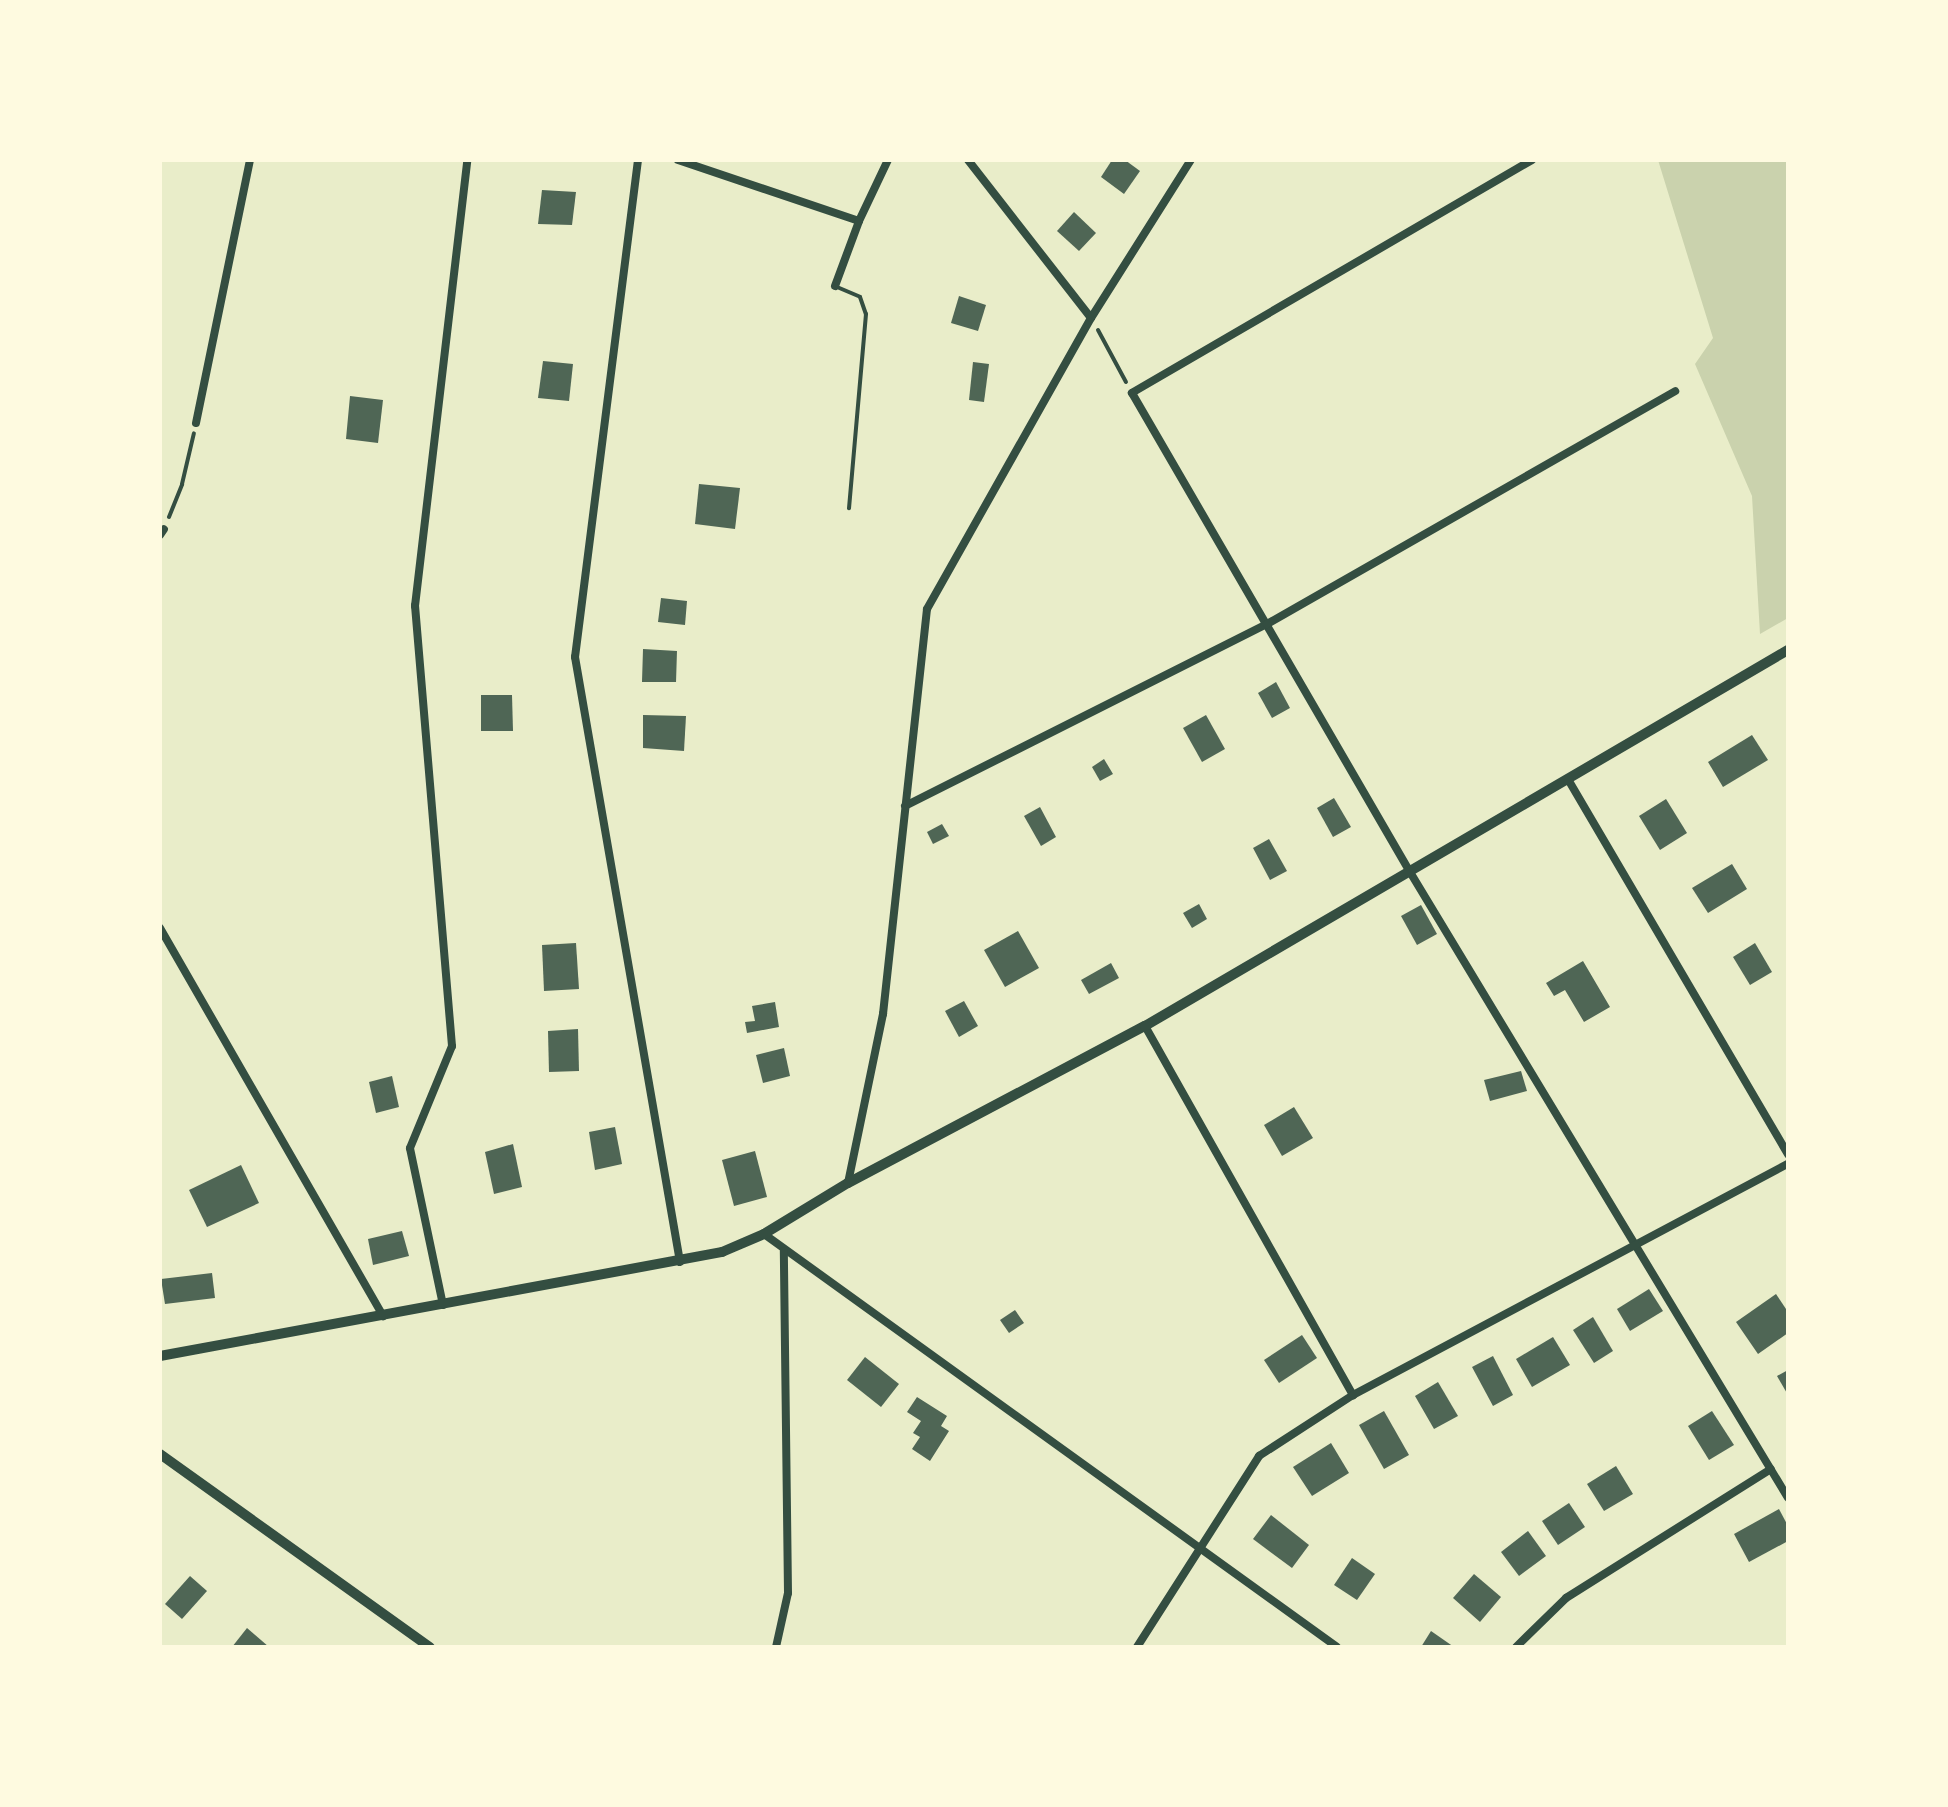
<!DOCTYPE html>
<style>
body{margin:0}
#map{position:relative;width:1948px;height:1807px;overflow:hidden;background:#e9edc9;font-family:Overpass,sans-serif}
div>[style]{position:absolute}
.green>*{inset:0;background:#cad2ad}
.building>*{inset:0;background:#4f6655}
.path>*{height:4px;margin:-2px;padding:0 2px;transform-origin:2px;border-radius:2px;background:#344e41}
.service>*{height:4px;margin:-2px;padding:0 2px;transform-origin:2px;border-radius:2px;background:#344e41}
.minor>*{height:8px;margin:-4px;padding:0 4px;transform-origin:4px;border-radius:4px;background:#344e41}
.tertiary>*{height:10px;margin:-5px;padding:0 5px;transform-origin:5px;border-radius:5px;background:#344e41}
span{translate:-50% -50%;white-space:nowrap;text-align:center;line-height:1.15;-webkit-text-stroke:6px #fefae0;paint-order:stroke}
.frame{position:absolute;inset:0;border:162px solid #fefae0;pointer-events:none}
</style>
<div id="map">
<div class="green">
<i style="clip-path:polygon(1658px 160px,1788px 160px,1788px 618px,1760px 634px,1752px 496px,1695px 364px,1713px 338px)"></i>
</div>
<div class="building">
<i style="clip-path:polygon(1112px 160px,1125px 160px,1140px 171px,1124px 194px,1101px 177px)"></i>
<i style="clip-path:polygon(542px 190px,576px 192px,572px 225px,538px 224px)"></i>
<i style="clip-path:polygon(1074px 212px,1096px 233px,1079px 251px,1057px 231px)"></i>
<i style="clip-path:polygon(959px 296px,986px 305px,978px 331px,951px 323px)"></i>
<i style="clip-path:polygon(543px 361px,573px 364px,569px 401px,538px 398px)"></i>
<i style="clip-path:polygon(973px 362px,989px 364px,984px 402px,969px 400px)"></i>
<i style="clip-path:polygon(350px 396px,383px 400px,378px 443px,346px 439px)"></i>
<i style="clip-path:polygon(699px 484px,740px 488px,735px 529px,695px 524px)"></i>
<i style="clip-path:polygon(661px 598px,687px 601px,685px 625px,658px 622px)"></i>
<i style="clip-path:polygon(643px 649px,677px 651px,676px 682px,642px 682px)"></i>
<i style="clip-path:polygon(1276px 682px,1290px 708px,1272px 718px,1258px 693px)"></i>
<i style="clip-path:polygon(481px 695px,512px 695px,513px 731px,481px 731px)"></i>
<i style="clip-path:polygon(643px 715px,686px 716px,684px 751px,643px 748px)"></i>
<i style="clip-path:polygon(1206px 715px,1225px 749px,1202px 762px,1183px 728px)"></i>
<i style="clip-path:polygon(1752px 735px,1768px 760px,1723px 787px,1708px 762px)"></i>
<i style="clip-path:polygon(1104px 759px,1113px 774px,1100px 781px,1092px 767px)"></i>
<i style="clip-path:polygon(1334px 798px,1351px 827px,1333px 837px,1317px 808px)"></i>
<i style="clip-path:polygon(1666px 799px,1687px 833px,1660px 850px,1639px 816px)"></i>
<i style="clip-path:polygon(1040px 807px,1056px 837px,1041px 846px,1024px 816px)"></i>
<i style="clip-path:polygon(942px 824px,949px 836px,933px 844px,927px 832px)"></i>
<i style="clip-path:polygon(1269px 839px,1287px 871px,1270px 880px,1253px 848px)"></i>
<i style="clip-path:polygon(1732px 864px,1747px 889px,1708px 913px,1692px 888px)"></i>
<i style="clip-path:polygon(1199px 904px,1207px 919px,1192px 928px,1183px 913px)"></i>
<i style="clip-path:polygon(1421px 905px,1437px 934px,1417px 945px,1401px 916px)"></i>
<i style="clip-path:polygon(1018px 931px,1039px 968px,1005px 987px,984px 950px)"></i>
<i style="clip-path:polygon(576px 943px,579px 989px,544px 991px,542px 945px)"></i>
<i style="clip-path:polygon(1755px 943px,1772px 972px,1750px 985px,1733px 957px)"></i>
<i style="clip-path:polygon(1583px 961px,1610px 1007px,1584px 1022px,1565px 990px,1554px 996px,1546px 983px)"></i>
<i style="clip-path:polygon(1111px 963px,1119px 978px,1089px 994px,1081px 980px)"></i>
<i style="clip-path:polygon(964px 1001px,978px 1026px,959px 1037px,945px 1011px)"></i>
<i style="clip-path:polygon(775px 1002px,779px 1027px,747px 1033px,745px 1022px,755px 1021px,752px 1006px)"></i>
<i style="clip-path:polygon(578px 1029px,579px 1071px,549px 1072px,548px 1031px)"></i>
<i style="clip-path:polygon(784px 1048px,790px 1076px,763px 1083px,756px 1055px)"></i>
<i style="clip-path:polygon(1521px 1071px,1527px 1091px,1490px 1101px,1484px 1080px)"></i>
<i style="clip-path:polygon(392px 1076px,399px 1107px,376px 1113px,369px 1082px)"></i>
<i style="clip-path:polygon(1294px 1107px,1313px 1138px,1282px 1156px,1264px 1125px)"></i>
<i style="clip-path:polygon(615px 1127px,622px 1164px,595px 1170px,589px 1132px)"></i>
<i style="clip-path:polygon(513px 1144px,522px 1187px,494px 1194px,485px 1152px)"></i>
<i style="clip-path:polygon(755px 1151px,767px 1197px,734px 1206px,722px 1160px)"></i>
<i style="clip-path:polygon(241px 1165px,259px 1203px,207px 1227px,189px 1190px)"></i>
<i style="clip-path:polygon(402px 1231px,409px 1256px,373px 1265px,368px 1239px)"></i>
<i style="clip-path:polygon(212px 1273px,215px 1298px,165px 1304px,161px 1279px)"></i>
<i style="clip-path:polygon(1649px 1289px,1663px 1311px,1630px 1331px,1617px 1309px)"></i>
<i style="clip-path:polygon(1776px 1294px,1788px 1312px,1788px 1333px,1758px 1354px,1736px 1322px)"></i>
<i style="clip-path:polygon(1015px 1310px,1024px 1323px,1009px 1333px,1000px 1320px)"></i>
<i style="clip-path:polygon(1593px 1317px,1613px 1351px,1594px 1363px,1573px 1330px)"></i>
<i style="clip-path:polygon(1302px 1335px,1317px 1358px,1279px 1383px,1264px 1360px)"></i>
<i style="clip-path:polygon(1553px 1337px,1570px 1365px,1532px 1387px,1516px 1359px)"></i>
<i style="clip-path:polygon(1493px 1356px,1513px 1395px,1493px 1406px,1472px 1367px)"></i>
<i style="clip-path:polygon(865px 1357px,899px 1384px,881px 1407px,847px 1380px)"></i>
<i style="clip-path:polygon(1788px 1370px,1788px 1395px,1777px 1376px)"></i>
<i style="clip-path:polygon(1438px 1382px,1458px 1416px,1434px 1429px,1415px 1396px)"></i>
<i style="clip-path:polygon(917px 1397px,947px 1416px,941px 1426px,949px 1431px,930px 1461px,912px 1449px,920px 1437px,913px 1433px,921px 1421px,907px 1412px)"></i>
<i style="clip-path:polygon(1384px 1411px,1409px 1455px,1384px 1469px,1359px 1425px)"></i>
<i style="clip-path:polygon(1712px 1411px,1734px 1445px,1709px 1460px,1688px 1426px)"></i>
<i style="clip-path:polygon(1331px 1443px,1349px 1473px,1312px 1496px,1293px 1467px)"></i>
<i style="clip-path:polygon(1616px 1466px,1633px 1494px,1604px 1511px,1587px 1484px)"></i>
<i style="clip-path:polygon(1569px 1503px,1585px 1527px,1558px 1545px,1542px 1521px)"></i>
<i style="clip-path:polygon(1779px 1509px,1788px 1526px,1788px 1541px,1749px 1562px,1734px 1534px)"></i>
<i style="clip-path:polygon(1271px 1515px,1309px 1545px,1292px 1568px,1253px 1539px)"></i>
<i style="clip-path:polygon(1528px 1531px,1546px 1556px,1519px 1576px,1501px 1552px)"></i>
<i style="clip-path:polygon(1352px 1558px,1375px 1574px,1357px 1600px,1334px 1585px)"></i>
<i style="clip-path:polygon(1474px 1574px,1501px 1597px,1480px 1622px,1453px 1598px)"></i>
<i style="clip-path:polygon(190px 1576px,207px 1591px,182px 1619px,165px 1604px)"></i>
<i style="clip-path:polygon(247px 1628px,269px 1647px,232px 1647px)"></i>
<i style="clip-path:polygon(1431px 1631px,1454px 1647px,1421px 1647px)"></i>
</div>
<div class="path">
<i style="left:1098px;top:330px;width:59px;rotate:61.7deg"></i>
<i style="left:169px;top:517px;width:35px;rotate:-68deg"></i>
<i style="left:182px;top:484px;width:52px;rotate:-76.8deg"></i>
</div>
<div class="service">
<i style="left:837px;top:287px;width:25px;rotate:23deg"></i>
<i style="left:860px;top:297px;width:18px;rotate:71deg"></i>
<i style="left:866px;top:314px;width:195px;rotate:95deg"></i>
</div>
<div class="minor">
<i style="left:638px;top:160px;width:501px;rotate:97.22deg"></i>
<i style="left:575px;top:657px;width:614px;rotate:80.15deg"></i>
<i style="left:678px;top:160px;width:191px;rotate:18.6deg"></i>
<i style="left:859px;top:221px;width:68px;rotate:-64.6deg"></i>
<i style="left:968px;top:160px;width:200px;rotate:52.1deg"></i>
<i style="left:1532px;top:160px;width:463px;rotate:149.8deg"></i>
<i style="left:1132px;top:393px;width:554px;rotate:59.87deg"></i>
<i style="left:1410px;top:872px;width:731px;rotate:58.87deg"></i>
<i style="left:835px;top:286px;width:69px;rotate:-69.7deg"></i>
<i style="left:196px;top:423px;width:268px;rotate:-78.4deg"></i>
<i style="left:160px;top:535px;width:7px;rotate:-56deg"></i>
<i style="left:1569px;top:781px;width:433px;rotate:59.6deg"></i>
<i style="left:905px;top:806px;width:405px;rotate:-26.7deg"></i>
<i style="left:1267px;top:624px;width:470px;rotate:-29.7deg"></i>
<i style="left:160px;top:928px;width:448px;rotate:60.1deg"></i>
<i style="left:1145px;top:1026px;width:424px;rotate:60.6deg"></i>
<i style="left:848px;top:1183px;width:173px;rotate:-78.3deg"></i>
<i style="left:883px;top:1014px;width:407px;rotate:-83.8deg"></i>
<i style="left:927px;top:609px;width:334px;rotate:-60.6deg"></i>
<i style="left:1091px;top:318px;width:187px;rotate:-57.7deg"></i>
<i style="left:764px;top:1234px;width:706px;rotate:35.78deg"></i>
<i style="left:443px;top:1305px;width:160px;rotate:-101.9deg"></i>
<i style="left:410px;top:1148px;width:110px;rotate:-67.6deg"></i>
<i style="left:452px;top:1046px;width:442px;rotate:-94.8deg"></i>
<i style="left:415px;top:606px;width:449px;rotate:-83.3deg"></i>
<i style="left:776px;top:1647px;width:55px;rotate:-77.5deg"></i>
<i style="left:788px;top:1593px;width:342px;rotate:-90.7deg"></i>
<i style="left:1137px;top:1647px;width:227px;rotate:-57.4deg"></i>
<i style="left:1259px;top:1456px;width:112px;rotate:-33deg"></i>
<i style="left:1353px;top:1395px;width:493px;rotate:-28deg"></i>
<i style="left:1516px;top:1647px;width:70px;rotate:-44.4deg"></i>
<i style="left:1566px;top:1598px;width:242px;rotate:-32.2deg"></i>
</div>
<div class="tertiary">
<i style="left:160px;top:1356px;width:572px;rotate:-10.48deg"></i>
<i style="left:722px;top:1252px;width:46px;rotate:-23.2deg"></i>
<i style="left:764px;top:1234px;width:98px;rotate:-31.3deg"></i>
<i style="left:848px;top:1183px;width:336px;rotate:-27.9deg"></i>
<i style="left:1145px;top:1026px;width:745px;rotate:-30.32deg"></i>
<i style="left:160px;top:1454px;width:332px;rotate:35.6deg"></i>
</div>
<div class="frame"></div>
</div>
